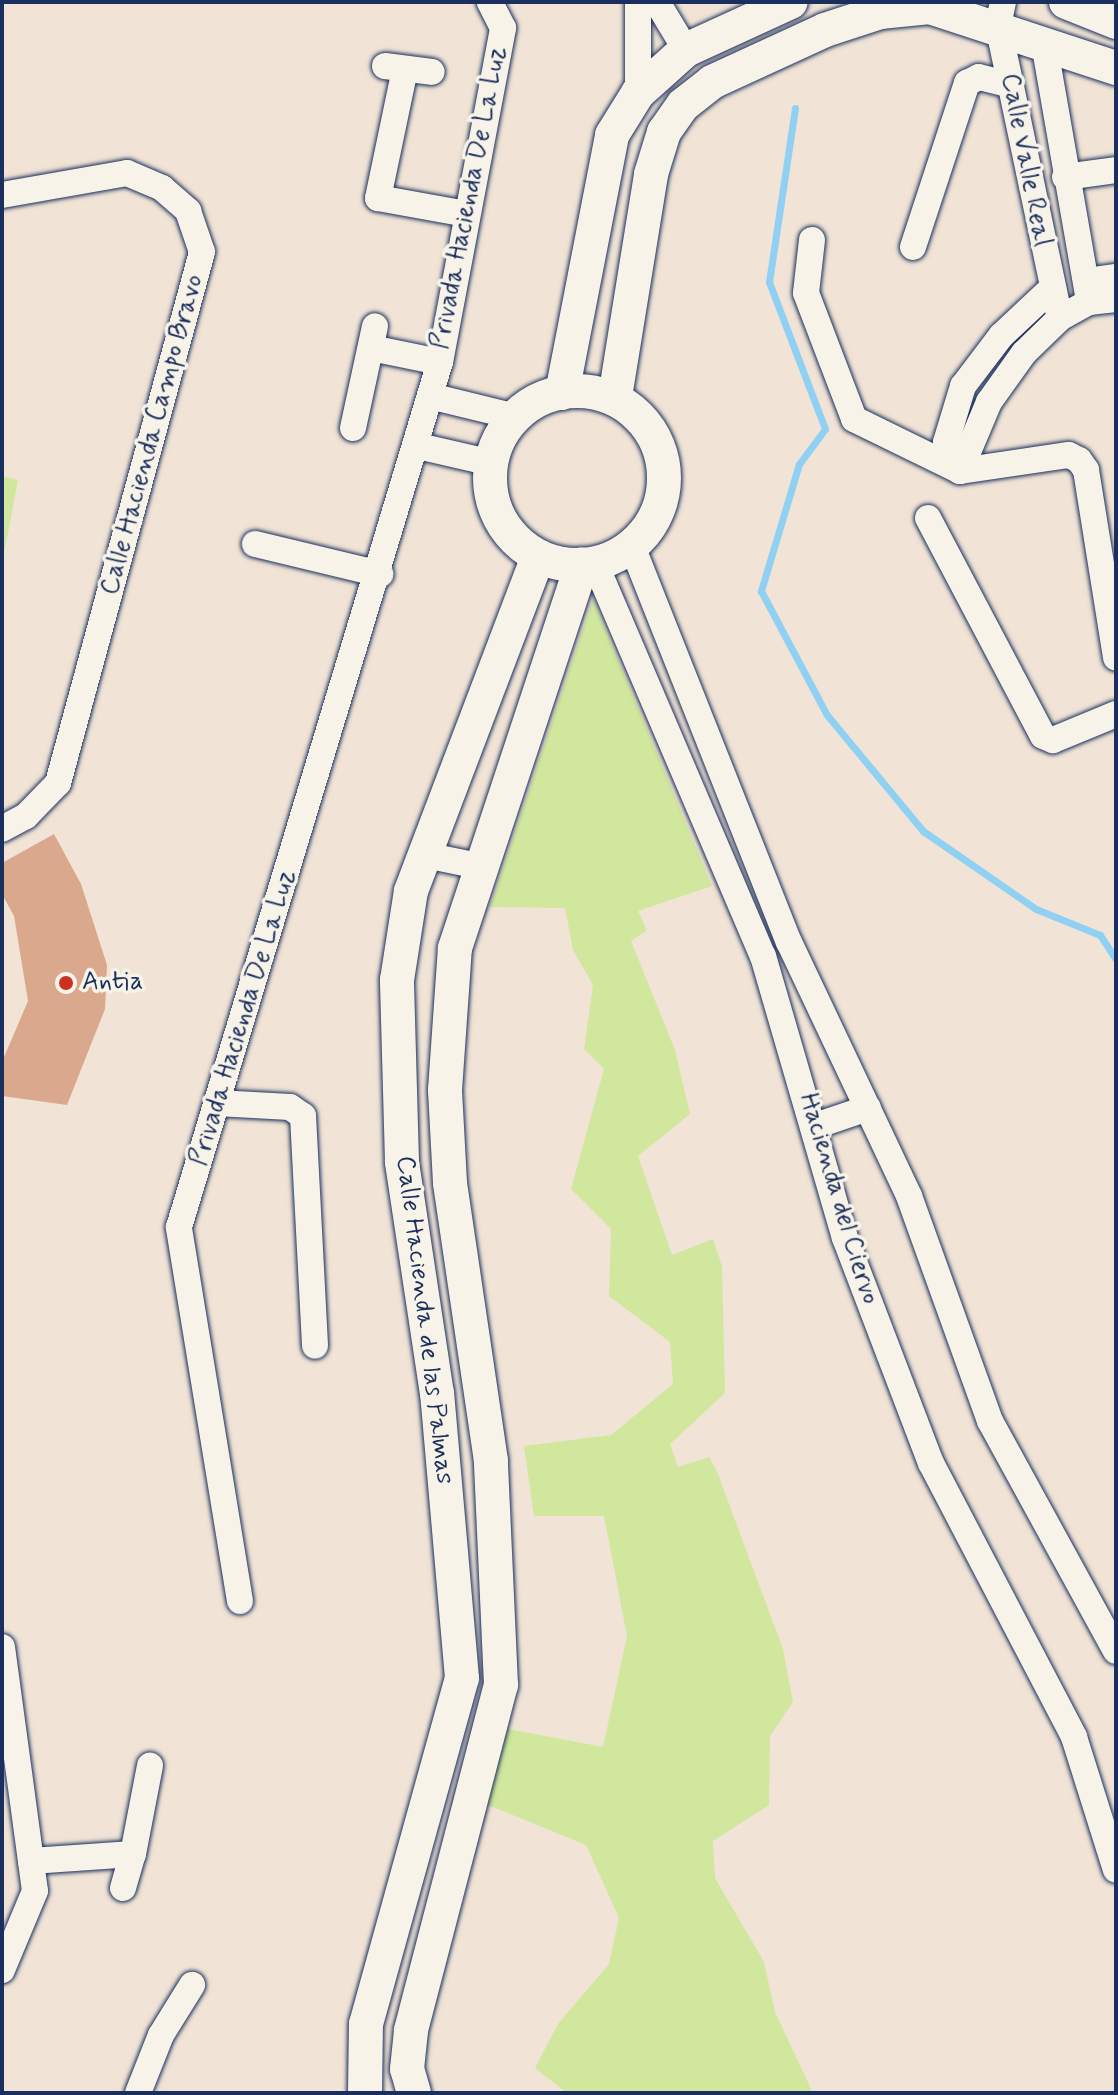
<!DOCTYPE html>
<html>
<head>
<meta charset="utf-8">
<style>
	body { margin:0 }
	#map { position:relative; width:1118px; height:2095px; overflow:hidden; background:#f1e4d6; font-family:Mynerve,sans-serif }
	div>[style] { position:absolute }
	.green>* { inset:0; background:#d0e79d }
	.stream>* { height:7px; margin:-3.5px; padding:0 3.5px; transform-origin:3.5px; border-radius:3.5px; background:#90d0f2 }
	.building>* { inset:0; background:#daa88d }
	.roads { filter:drop-shadow(0 0 2px #1b2f5e) drop-shadow(0 0 2px #1b2f5e) }
	.minor>* { height:26px; margin:-13px; padding:0 13px; transform-origin:13px; border-radius:13px; background:#f7f3e8 }
	.major>* { height:34px; margin:-17px; padding:0 17px; transform-origin:17px; border-radius:17px; background:#f7f3e8 }
	.major>.ring { margin:-17px; padding:0; box-sizing:content-box; background:none; border:34px solid #f7f3e8; border-radius:50% }
	.dots>* { width:22px; height:22px; translate:-50% -50%; box-sizing:border-box; border:4px solid #f7f3e8; border-radius:50% }
	span { translate:-50% -50%; white-space:nowrap; text-align:center; line-height:1.15; -webkit-text-stroke:7px #f7f3e8; paint-order:stroke }
	.street-label { font-size:26px; color:#1b2f5e }
	.poi-label { font-size:26px; color:#1b2f5e }
	.left { translate:0 -50%; text-align:left }
	.frame { position:absolute; inset:0; border:4px solid #1b2f5e; pointer-events:none }
</style>
</head>
<body>
<div id="map">
	<div class="green">
		<div style="clip-path:polygon(2px 476px,18px 480px,2px 564px)"></div>
		<div style="clip-path:polygon(593px 599px,712px 886px,638px 911px,647px 930px,631px 941px,675px 1050px,690px 1114px,638px 1156px,672px 1255px,713px 1239px,722px 1266px,725px 1393px,670px 1444px,678px 1467px,709px 1457px,716px 1469px,783px 1649px,793px 1702px,770px 1736px,769px 1805px,713px 1841px,715px 1878px,764px 1962px,775px 2012px,813px 2093px,567px 2093px,535px 2068px,558px 2024px,609px 1964px,619px 1918px,586px 1845px,476px 1800px,498px 1727px,603px 1747px,627px 1636px,604px 1516px,534px 1516px,524px 1446px,611px 1435px,673px 1384px,670px 1342px,609px 1296px,611px 1229px,571px 1189px,604px 1069px,584px 1049px,593px 985px,573px 950px,565px 908px,490px 907px)"></div>
	</div>
	<div class="stream">
		<div style="left:795px;top:108px;width:176px;rotate:98.5deg"></div>
		<div style="left:769px;top:282px;width:157px;rotate:69.1deg"></div>
		<div style="left:825px;top:429px;width:44px;rotate:126.6deg"></div>
		<div style="left:799px;top:464px;width:133px;rotate:106.7deg"></div>
		<div style="left:761px;top:591px;width:140px;rotate:62deg"></div>
		<div style="left:827px;top:715px;width:151px;rotate:50.4deg"></div>
		<div style="left:923px;top:831px;width:137px;rotate:34.6deg"></div>
		<div style="left:1036px;top:909px;width:69px;rotate:22.1deg"></div>
		<div style="left:1100px;top:935px;width:30px;rotate:57deg"></div>
	</div>
	<div class="building">
		<div style="clip-path:polygon(54px 834px,81px 884px,107px 965px,105px 1009px,67px 1105px,2px 1096px,2px 1062px,28px 1001px,14px 916px,2px 894px,2px 863px)"></div>
	</div>
	<div class="roads">
		<div class="minor">
			<div style="left:638px;top:2px;width:91px;rotate:90deg"></div>
			<div style="left:657px;top:2px;width:56px;rotate:58.9deg"></div>
			<div style="left:1003px;top:2px;width:24px;rotate:102deg"></div>
			<div style="left:998px;top:25px;width:299px;rotate:78.1deg"></div>
			<div style="left:1044px;top:43px;width:263px;rotate:80.1deg"></div>
			<div style="left:385px;top:66px;width:47px;rotate:7.3deg"></div>
			<div style="left:405px;top:69px;width:132px;rotate:101.8deg"></div>
			<div style="left:378px;top:198px;width:90px;rotate:10.2deg"></div>
			<div style="left:1065px;top:177px;width:51px;rotate:-7.8deg"></div>
			<div style="left:2px;top:195px;width:127px;rotate:-10deg"></div>
			<div style="left:127px;top:173px;width:38px;rotate:23deg"></div>
			<div style="left:162px;top:188px;width:35px;rotate:41deg"></div>
			<div style="left:188px;top:211px;width:43px;rotate:71.1deg"></div>
			<div style="left:202px;top:252px;width:550px;rotate:105.17deg"></div>
			<div style="left:58px;top:783px;width:46px;rotate:134.1deg"></div>
			<div style="left:26px;top:816px;width:27px;rotate:152deg"></div>
			<div style="left:812px;top:240px;width:53px;rotate:96.5deg"></div>
			<div style="left:806px;top:293px;width:135px;rotate:69.1deg"></div>
			<div style="left:854px;top:419px;width:118px;rotate:26.1deg"></div>
			<div style="left:960px;top:471px;width:110px;rotate:-8.4deg"></div>
			<div style="left:1069px;top:455px;width:11px;rotate:27deg"></div>
			<div style="left:1079px;top:460px;width:12px;rotate:55deg"></div>
			<div style="left:1086px;top:470px;width:190px;rotate:80.9deg"></div>
			<div style="left:913px;top:247px;width:173px;rotate:-71.8deg"></div>
			<div style="left:967px;top:83px;width:13px;rotate:-27deg"></div>
			<div style="left:979px;top:77px;width:32px;rotate:14deg"></div>
			<div style="left:1086px;top:281px;width:30px;rotate:-8deg"></div>
			<div style="left:371px;top:348px;width:70px;rotate:11.5deg"></div>
			<div style="left:430px;top:396px;width:89px;rotate:13.7deg"></div>
			<div style="left:353px;top:428px;width:104px;rotate:-77.8deg"></div>
			<div style="left:418px;top:446px;width:76px;rotate:12.9deg"></div>
			<div style="left:960px;top:471px;width:75px;rotate:-67.2deg"></div>
			<div style="left:989px;top:402px;width:60px;rotate:-54.5deg"></div>
			<div style="left:1024px;top:353px;width:50px;rotate:-44.2deg"></div>
			<div style="left:1060px;top:318px;width:33px;rotate:-29deg"></div>
			<div style="left:1089px;top:302px;width:27px;rotate:-6deg"></div>
			<div style="left:960px;top:471px;width:32px;rotate:-116deg"></div>
			<div style="left:946px;top:442px;width:59px;rotate:-73.1deg"></div>
			<div style="left:963px;top:386px;width:63px;rotate:-52.8deg"></div>
			<div style="left:1001px;top:336px;width:69px;rotate:-43.2deg"></div>
			<div style="left:928px;top:518px;width:246px;rotate:62.2deg"></div>
			<div style="left:1043px;top:736px;width:11px;rotate:22deg"></div>
			<div style="left:1053px;top:740px;width:68px;rotate:-22.4deg"></div>
			<div style="left:255px;top:544px;width:129px;rotate:13.5deg"></div>
			<div style="left:632px;top:546px;width:426px;rotate:68.4deg"></div>
			<div style="left:789px;top:942px;width:281px;rotate:64.7deg"></div>
			<div style="left:909px;top:1196px;width:239px;rotate:70.2deg"></div>
			<div style="left:990px;top:1421px;width:262px;rotate:61.3deg"></div>
			<div style="left:595px;top:563px;width:427px;rotate:66.9deg"></div>
			<div style="left:763px;top:956px;width:294px;rotate:73.8deg"></div>
			<div style="left:845px;top:1238px;width:241px;rotate:69.1deg"></div>
			<div style="left:931px;top:1463px;width:309px;rotate:62.4deg"></div>
			<div style="left:1074px;top:1737px;width:139px;rotate:72.5deg"></div>
			<div style="left:425px;top:855px;width:54px;rotate:11.7deg"></div>
			<div style="left:217px;top:1103px;width:73px;rotate:3.1deg"></div>
			<div style="left:290px;top:1107px;width:16px;rotate:35deg"></div>
			<div style="left:303px;top:1116px;width:230px;rotate:87deg"></div>
			<div style="left:815px;top:1126px;width:56px;rotate:-18.8deg"></div>
			<div style="left:240px;top:1601px;width:379px;rotate:-99.3deg"></div>
			<div style="left:179px;top:1227px;width:904px;rotate:-73.21deg"></div>
			<div style="left:440px;top:362px;width:340px;rotate:-79.3deg"></div>
			<div style="left:503px;top:28px;width:29px;rotate:-117deg"></div>
			<div style="left:2px;top:1647px;width:246px;rotate:82.3deg"></div>
			<div style="left:35px;top:1891px;width:86px;rotate:112.7deg"></div>
			<div style="left:31px;top:1861px;width:102px;rotate:-3.9deg"></div>
			<div style="left:133px;top:1854px;width:90px;rotate:-79.1deg"></div>
			<div style="left:123px;top:1888px;width:35px;rotate:-74deg"></div>
			<div style="left:138px;top:2093px;width:62px;rotate:-68.4deg"></div>
			<div style="left:161px;top:2035px;width:59px;rotate:-58.2deg"></div>
		</div>
		<div class="major">
			<div style="left:1066px;top:2px;width:54px;rotate:21.8deg"></div>
			<div class="ring" style="left:490px;top:391px;width:140px;height:140px"></div>
			<div style="left:562px;top:393px;width:263px;rotate:-79deg"></div>
			<div style="left:612px;top:135px;width:49px;rotate:-58.2deg"></div>
			<div style="left:638px;top:93px;width:64px;rotate:-41.9deg"></div>
			<div style="left:686px;top:50px;width:115px;rotate:-24.6deg"></div>
			<div style="left:615px;top:397px;width:226px;rotate:-80.8deg"></div>
			<div style="left:651px;top:174px;width:44px;rotate:-72.8deg"></div>
			<div style="left:664px;top:132px;width:33px;rotate:-55deg"></div>
			<div style="left:683px;top:105px;width:37px;rotate:-38deg"></div>
			<div style="left:712px;top:82px;width:124px;rotate:-24.7deg"></div>
			<div style="left:825px;top:30px;width:58px;rotate:-18.1deg"></div>
			<div style="left:880px;top:12px;width:50px;rotate:-5.7deg"></div>
			<div style="left:930px;top:7px;width:196px;rotate:18.2deg"></div>
			<div style="left:365px;top:2093px;width:69px;rotate:-89.2deg"></div>
			<div style="left:366px;top:2024px;width:359px;rotate:-74.5deg"></div>
			<div style="left:462px;top:1678px;width:285px;rotate:-95deg"></div>
			<div style="left:437px;top:1394px;width:235px;rotate:-98.6deg"></div>
			<div style="left:402px;top:1162px;width:182px;rotate:-91.6deg"></div>
			<div style="left:397px;top:980px;width:90px;rotate:-81.1deg"></div>
			<div style="left:411px;top:891px;width:358px;rotate:-69.2deg"></div>
			<div style="left:414px;top:2093px;width:25px;rotate:-106deg"></div>
			<div style="left:407px;top:2069px;width:39px;rotate:-84deg"></div>
			<div style="left:411px;top:2030px;width:357px;rotate:-75.4deg"></div>
			<div style="left:501px;top:1685px;width:224px;rotate:-92.6deg"></div>
			<div style="left:491px;top:1461px;width:281px;rotate:-98.4deg"></div>
			<div style="left:450px;top:1183px;width:93px;rotate:-93.1deg"></div>
			<div style="left:445px;top:1090px;width:142px;rotate:-86deg"></div>
			<div style="left:455px;top:948px;width:404px;rotate:-71.7deg"></div>
		</div>
	</div>
	<div class="dots">
		<div style="left:66px;top:983px;background:#c8321e"></div>
	</div>
	<div class="street-label">
		<span style="left:1025px;top:160px;rotate:79deg">Calle Valle Real</span>
		<span style="left:470px;top:198px;rotate:-79deg">Privada Hacienda De La Luz</span>
		<span style="left:153px;top:435px;rotate:-75deg">Calle Hacienda Campo Bravo</span>
		<span style="left:244px;top:1018px;rotate:-73deg">Privada Hacienda De La Luz</span>
		<span style="left:838px;top:1199px;rotate:73deg">Hacienda del Ciervo</span>
		<span style="left:424px;top:1320px;rotate:83deg">Calle Hacienda de las Palmas</span>
	</div>
	<div class="poi-label">
		<span class="left" style="left:82px;top:983px">Antia</span>
	</div>
	<div class="frame"></div>
</div>
</body>
</html>
